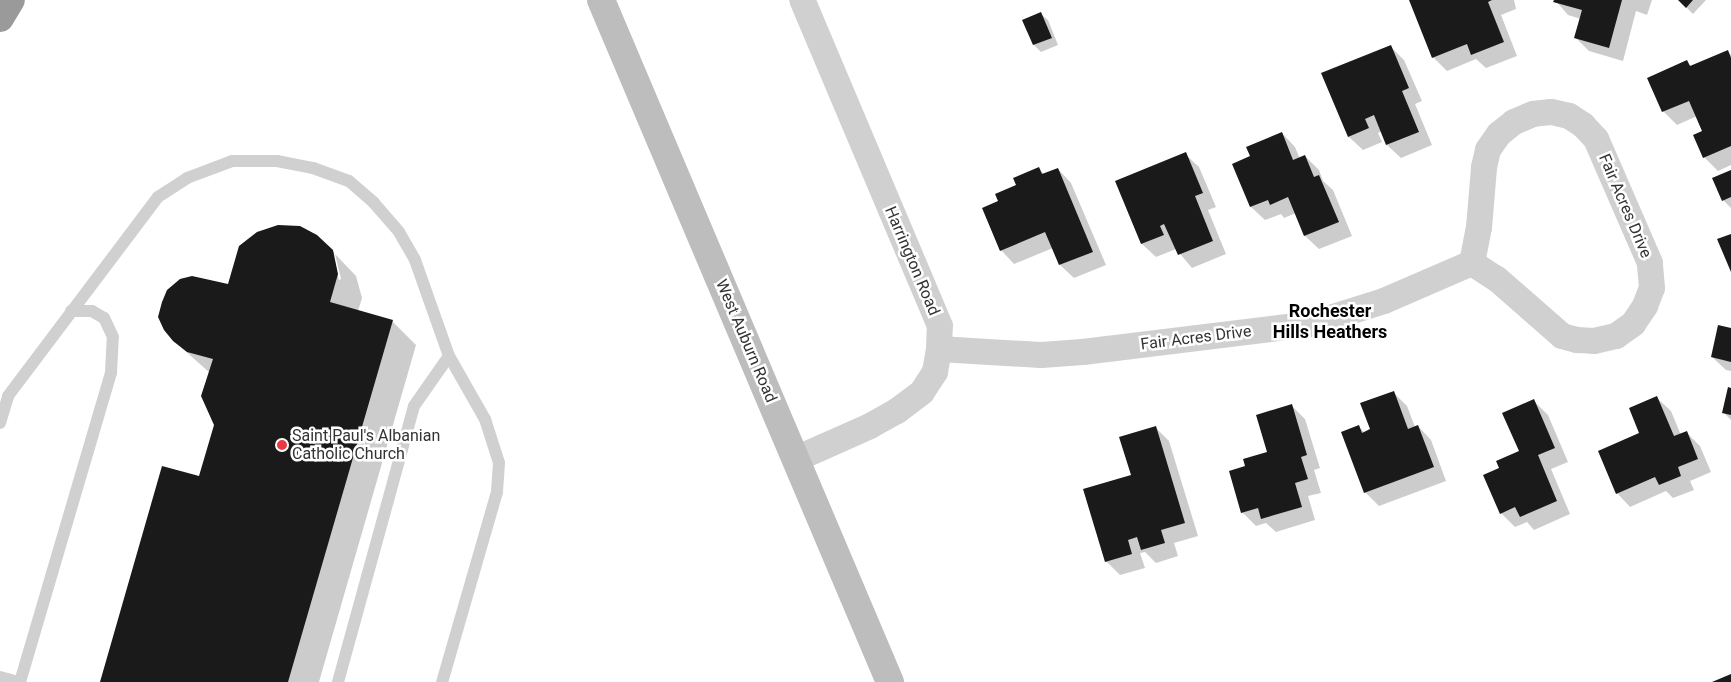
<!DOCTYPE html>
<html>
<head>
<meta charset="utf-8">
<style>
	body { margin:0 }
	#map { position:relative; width:1731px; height:682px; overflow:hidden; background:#fff; font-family:Roboto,sans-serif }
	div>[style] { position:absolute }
	.shadow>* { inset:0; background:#0003 }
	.building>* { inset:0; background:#1a1a1a }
	.lane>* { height:12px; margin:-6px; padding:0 6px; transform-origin:6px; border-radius:6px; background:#d0d0d0 }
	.street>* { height:26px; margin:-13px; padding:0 13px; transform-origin:13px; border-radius:13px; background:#d0d0d0 }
	.secondary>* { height:28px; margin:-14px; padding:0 14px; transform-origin:14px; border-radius:14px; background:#bdbdbd }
	.highway>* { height:28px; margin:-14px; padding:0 14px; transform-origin:14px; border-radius:14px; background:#9a9a9a }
	.dots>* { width:14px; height:14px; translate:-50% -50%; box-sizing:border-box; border:2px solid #fff; border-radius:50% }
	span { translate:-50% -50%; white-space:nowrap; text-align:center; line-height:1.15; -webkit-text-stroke:5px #fff; paint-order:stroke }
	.street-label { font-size:16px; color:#333 }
	.poi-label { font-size:16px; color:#333 }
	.left { translate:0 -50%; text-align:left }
	.neighbourhood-label { font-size:18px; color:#000; font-weight:700 }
</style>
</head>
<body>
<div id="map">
	<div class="shadow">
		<div style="clip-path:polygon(1411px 0,1514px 0,1516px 9px,1501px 15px,1517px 56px,1486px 68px,1476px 59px,1447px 71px,1433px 57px)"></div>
		<div style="clip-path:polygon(1555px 0,1652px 0,1647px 15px,1636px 11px,1623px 61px,1589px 51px,1576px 38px,1581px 19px,1568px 15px)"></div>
		<div style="clip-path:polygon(1679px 0,1706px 0,1693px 14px)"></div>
		<div style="clip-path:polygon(1041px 14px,1048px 20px,1058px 45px,1041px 52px,1034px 45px,1024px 21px)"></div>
		<div style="clip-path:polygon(1390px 46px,1404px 60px,1422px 101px,1415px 104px,1432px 145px,1401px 158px,1387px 145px,1382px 131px,1378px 133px,1382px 142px,1363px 150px,1349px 137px,1323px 74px)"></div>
		<div style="clip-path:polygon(1727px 51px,1731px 55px,1731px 165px,1718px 171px,1704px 157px,1704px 132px,1697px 116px,1677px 125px,1663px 111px,1687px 62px,1692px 67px)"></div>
		<div style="clip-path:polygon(1282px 133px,1295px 147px,1300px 159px,1305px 156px,1319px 170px,1323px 181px,1333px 190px,1352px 236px,1319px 249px,1305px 236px,1296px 213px,1284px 218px,1281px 214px,1265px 220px,1251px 207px,1234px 164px,1251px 157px)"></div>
		<div style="clip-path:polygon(1185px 154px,1199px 167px,1216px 207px,1208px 210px,1226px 254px,1192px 268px,1176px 249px,1156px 257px,1142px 244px,1116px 182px)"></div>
		<div style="clip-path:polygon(1038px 168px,1045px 175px,1058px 169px,1071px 183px,1106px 265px,1074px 278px,1060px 265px,1053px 248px,1014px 264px,1001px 250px,1000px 202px)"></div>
		<div style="clip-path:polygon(1731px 171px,1731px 208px,1723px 200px)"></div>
		<div style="clip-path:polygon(316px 236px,335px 254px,332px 254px,339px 280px,341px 279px,335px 254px,356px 276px,362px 298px,358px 311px,392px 321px,416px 345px,319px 682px,101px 682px,200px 478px,215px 425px,210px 373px,174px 341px,228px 285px)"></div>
		<div style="clip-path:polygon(1731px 330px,1731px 371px,1726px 370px,1712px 357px)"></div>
		<div style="clip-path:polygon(1731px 389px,1731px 420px,1723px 412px)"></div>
		<div style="clip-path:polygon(1393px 392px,1407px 406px,1415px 427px,1418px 426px,1431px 440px,1446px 481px,1379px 506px,1365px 492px,1358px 426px,1365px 433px,1371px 430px)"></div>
		<div style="clip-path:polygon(1657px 398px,1671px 411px,1681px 435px,1686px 432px,1700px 446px,1711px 472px,1690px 481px,1694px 490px,1673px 498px,1666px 491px,1630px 507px,1617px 493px)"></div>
		<div style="clip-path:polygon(1534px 401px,1548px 415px,1568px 462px,1551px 469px,1570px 514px,1534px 530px,1527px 522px,1515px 527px,1501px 513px,1500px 469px,1521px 451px)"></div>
		<div style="clip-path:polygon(1292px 406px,1305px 419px,1320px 468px,1314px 470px,1321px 493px,1308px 496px,1315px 520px,1276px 532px,1266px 523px,1256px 526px,1242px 512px,1246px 467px,1268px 453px)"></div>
		<div style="clip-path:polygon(1155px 427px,1169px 441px,1198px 536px,1174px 543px,1178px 556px,1156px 563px,1145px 552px,1140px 553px,1145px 568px,1120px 575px,1106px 561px,1132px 476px)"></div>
	</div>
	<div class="building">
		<div style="clip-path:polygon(1409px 0,1492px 0,1488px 2px,1504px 42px,1471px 55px,1467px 44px,1432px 58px)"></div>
		<div style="clip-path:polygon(1554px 0,1622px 0,1609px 48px,1574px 38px,1582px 10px,1553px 2px)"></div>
		<div style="clip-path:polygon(1678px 0,1693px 0,1686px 8px)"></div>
		<div style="clip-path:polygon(1041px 12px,1052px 38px,1033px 45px,1022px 20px)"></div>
		<div style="clip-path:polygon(1391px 45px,1409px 88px,1402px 91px,1419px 132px,1386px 145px,1374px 115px,1365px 119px,1369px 128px,1348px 137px,1321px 73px)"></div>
		<div style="clip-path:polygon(1728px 50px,1731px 58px,1731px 146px,1703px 158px,1693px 135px,1702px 131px,1689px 101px,1662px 112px,1647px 78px,1687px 60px,1690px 66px)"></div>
		<div style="clip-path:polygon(1282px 132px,1293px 160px,1305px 155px,1314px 177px,1319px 175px,1339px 222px,1304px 236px,1288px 197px,1270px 205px,1268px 200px,1250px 207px,1232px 164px,1250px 156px,1246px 147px)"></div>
		<div style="clip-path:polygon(1186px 152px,1203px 193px,1195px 196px,1213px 241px,1178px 255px,1164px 224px,1160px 226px,1164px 235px,1141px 244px,1115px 181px)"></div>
		<div style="clip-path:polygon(1039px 167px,1042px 174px,1058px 168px,1093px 252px,1059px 265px,1045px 232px,1000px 251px,982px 208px,998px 201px,995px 194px,1016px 185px,1013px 178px)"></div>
		<div style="clip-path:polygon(1731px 170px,1731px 197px,1722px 201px,1712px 178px)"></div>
		<div style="clip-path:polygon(278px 225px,300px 226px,317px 235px,333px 250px,338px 274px,330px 302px,393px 320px,288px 682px,100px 682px,162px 466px,199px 476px,214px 425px,201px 396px,213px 359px,187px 352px,173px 341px,164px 330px,158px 317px,162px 302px,167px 290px,180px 279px,192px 276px,228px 284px,239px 246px,257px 232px)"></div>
		<div style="clip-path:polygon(1731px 234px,1731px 272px,1717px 239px)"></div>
		<div style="clip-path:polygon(1718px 325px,1731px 328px,1731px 362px,1711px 357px)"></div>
		<div style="clip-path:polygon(1728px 387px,1731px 388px,1731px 415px,1722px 413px)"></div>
		<div style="clip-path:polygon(1394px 391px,1408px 429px,1418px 425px,1434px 467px,1364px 493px,1341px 432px,1359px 425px,1362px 433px,1370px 429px,1360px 403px)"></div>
		<div style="clip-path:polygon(1657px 396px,1674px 436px,1687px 431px,1698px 459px,1678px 467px,1681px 476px,1659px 485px,1655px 477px,1616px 494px,1598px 451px,1639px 433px,1629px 408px)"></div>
		<div style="clip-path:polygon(1534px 399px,1555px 448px,1538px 455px,1557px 501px,1520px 517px,1515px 507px,1500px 514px,1483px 475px,1499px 468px,1496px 461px,1519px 451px,1502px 413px)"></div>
		<div style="clip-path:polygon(1292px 404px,1307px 455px,1301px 457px,1308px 479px,1295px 483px,1302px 507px,1261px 519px,1258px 508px,1241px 513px,1229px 471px,1245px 466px,1243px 459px,1267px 452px,1256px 415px)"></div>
		<div style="clip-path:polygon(1156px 426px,1185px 523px,1161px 530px,1165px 543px,1141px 550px,1137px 537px,1128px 540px,1132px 554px,1105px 562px,1083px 489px,1131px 475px,1119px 437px)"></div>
		<div style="clip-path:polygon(1731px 674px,1731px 682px,1712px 682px)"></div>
	</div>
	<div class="lane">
		<div style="left:0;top:423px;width:28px;rotate:-73deg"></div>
		<div style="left:8px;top:396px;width:249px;rotate:-53deg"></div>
		<div style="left:158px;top:197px;width:35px;rotate:-33deg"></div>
		<div style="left:187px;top:178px;width:48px;rotate:-20.7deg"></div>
		<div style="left:232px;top:161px;width:45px"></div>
		<div style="left:277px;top:161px;width:37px;rotate:11deg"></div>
		<div style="left:313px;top:168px;width:38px;rotate:20deg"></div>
		<div style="left:349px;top:181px;width:33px;rotate:41deg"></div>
		<div style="left:374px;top:203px;width:38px;rotate:49deg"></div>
		<div style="left:399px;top:232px;width:32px;rotate:60deg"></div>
		<div style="left:415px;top:260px;width:102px;rotate:70.5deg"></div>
		<div style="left:449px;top:356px;width:73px;rotate:60.3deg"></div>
		<div style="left:485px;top:419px;width:46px;rotate:72.3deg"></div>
		<div style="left:499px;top:463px;width:29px;rotate:94deg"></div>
		<div style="left:497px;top:492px;width:198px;rotate:106.1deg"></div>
		<div style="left:0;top:677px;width:20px;rotate:15deg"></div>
		<div style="left:20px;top:682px;width:323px;rotate:-73.6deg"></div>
		<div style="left:111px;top:372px;width:35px;rotate:-87deg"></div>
		<div style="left:113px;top:337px;width:21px;rotate:-115deg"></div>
		<div style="left:104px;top:318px;width:14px;rotate:-150deg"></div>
		<div style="left:92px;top:311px;width:21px;rotate:180deg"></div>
		<div style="left:338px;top:682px;width:286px;rotate:-74.6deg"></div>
		<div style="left:414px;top:406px;width:61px;rotate:-55deg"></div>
	</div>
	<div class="street">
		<div style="left:939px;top:349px;width:102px;rotate:3.4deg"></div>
		<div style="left:1041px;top:355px;width:42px;rotate:-4.1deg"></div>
		<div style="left:1083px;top:352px;width:230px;rotate:-7deg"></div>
		<div style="left:1311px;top:324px;width:77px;rotate:-17.5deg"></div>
		<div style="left:1384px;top:301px;width:96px;rotate:-23.4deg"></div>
		<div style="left:1472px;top:263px;width:30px;rotate:33deg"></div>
		<div style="left:1497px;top:279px;width:86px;rotate:41.2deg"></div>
		<div style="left:1562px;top:336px;width:16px;rotate:15deg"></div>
		<div style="left:1577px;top:340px;width:17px;rotate:3deg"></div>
		<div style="left:1594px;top:341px;width:23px;rotate:-13deg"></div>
		<div style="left:1616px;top:336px;width:21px;rotate:-35deg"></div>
		<div style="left:1633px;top:324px;width:22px;rotate:-56deg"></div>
		<div style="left:1645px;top:306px;width:19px;rotate:-69deg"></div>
		<div style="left:1652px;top:288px;width:25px;rotate:-95deg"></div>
		<div style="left:1650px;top:263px;width:135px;rotate:-113.5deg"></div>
		<div style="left:1596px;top:139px;width:19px;rotate:-133deg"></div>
		<div style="left:1583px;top:125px;width:17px;rotate:-147deg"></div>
		<div style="left:1569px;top:116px;width:18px;rotate:-167deg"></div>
		<div style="left:1551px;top:112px;width:18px;rotate:174deg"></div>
		<div style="left:1533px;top:114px;width:21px;rotate:157deg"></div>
		<div style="left:1514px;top:122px;width:19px;rotate:141deg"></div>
		<div style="left:1499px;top:134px;width:19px;rotate:125deg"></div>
		<div style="left:1488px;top:150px;width:18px;rotate:103deg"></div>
		<div style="left:1484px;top:168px;width:59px;rotate:94.8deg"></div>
		<div style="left:1479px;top:227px;width:37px;rotate:101deg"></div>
		<div style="left:796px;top:459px;width:81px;rotate:-24deg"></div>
		<div style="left:870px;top:426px;width:31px;rotate:-29deg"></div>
		<div style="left:897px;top:411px;width:31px;rotate:-37deg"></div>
		<div style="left:922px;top:392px;width:24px;rotate:-57deg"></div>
		<div style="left:935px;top:372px;width:23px;rotate:-80deg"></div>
		<div style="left:939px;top:349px;width:23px;rotate:-88deg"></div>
		<div style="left:940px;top:326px;width:354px;rotate:-112.9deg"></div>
	</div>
	<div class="secondary">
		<div style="left:601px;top:0;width:741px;rotate:67.04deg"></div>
	</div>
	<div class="highway">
		<div style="left:0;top:18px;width:21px;rotate:-59deg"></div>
	</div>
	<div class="dots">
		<div style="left:282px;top:445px;background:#e63946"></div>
	</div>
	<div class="street-label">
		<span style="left:1625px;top:206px;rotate:67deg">Fair Acres Drive</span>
		<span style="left:912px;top:261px;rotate:67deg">Harrington Road</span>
		<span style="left:1196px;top:338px;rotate:-7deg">Fair Acres Drive</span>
		<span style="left:746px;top:341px;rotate:67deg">West Auburn Road</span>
	</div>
	<div class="poi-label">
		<span class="left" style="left:292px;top:445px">Saint Paul's Albanian<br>Catholic Church</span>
	</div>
	<div class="neighbourhood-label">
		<span style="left:1330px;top:322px">Rochester<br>Hills Heathers</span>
	</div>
</div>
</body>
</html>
